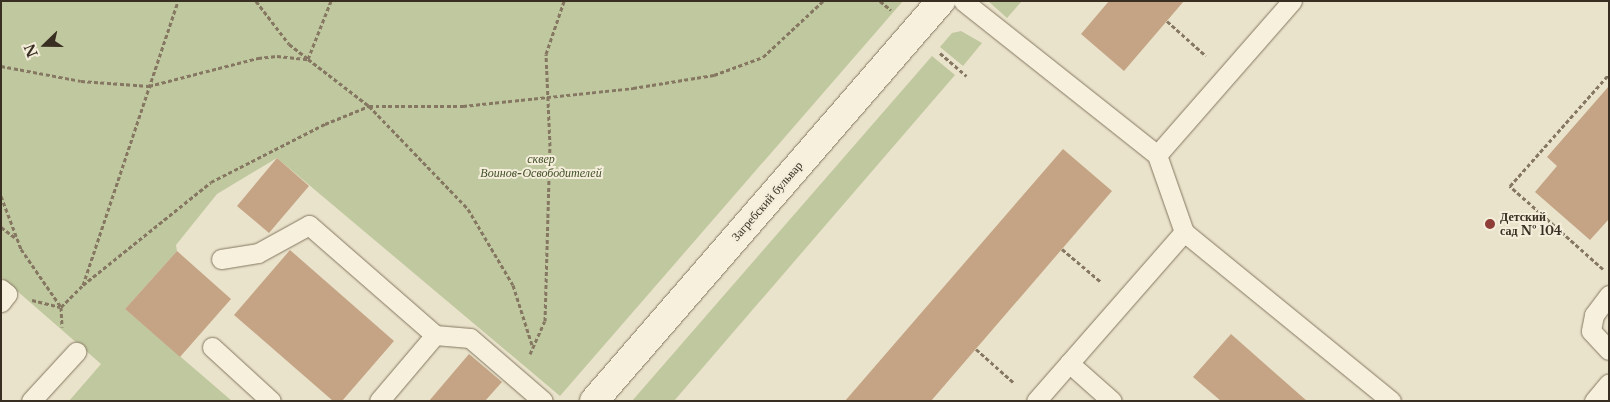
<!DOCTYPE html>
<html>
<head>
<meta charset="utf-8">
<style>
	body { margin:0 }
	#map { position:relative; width:1610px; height:402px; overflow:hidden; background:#eae3cb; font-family:"Libre Baskerville",serif }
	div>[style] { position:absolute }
	.green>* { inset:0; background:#c0c89f }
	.building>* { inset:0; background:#c4a485 }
	.path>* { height:3px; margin-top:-1.5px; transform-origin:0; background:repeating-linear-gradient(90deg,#857761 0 4px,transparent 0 6.5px) }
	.roads { filter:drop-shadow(0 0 1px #857761) drop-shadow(0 0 1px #857761) }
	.lane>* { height:19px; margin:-9.5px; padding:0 9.5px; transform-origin:9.5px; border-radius:9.5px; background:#f6f0dd }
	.street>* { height:28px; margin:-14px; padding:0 14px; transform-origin:14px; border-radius:14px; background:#f6f0dd }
	.dots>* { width:14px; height:14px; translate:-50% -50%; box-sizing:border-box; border:2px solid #f3edda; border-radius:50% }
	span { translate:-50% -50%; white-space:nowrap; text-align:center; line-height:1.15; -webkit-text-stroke:4px #f3edda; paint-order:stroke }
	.park-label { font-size:12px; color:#45522b; font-style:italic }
	.street-label { font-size:12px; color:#382e22 }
	.poi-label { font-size:12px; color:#382e22; font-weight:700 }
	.left { translate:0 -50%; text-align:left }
	.frame { position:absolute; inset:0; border:2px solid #382e22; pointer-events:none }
	.north { position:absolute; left:20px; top:20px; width:50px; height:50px; -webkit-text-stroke:4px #f3edda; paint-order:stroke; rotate:248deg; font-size:14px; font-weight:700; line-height:20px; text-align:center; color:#382e22 }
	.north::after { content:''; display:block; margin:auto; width:18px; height:22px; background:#382e22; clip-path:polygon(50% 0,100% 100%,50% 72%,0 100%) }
</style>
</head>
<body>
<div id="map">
	<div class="green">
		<div style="clip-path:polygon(1px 1px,903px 1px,560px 396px,277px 158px,217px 194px,176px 245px,177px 251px,125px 309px,232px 401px,69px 401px,101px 364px,1px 277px)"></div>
		<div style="clip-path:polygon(988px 1px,1022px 1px,1007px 18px)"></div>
		<div style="clip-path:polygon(961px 31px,982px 43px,963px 66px,940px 47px,952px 33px)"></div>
		<div style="clip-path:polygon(932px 56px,955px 75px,674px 401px,632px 401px)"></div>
	</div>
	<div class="building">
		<div style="clip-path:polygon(1109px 1px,1184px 1px,1124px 71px,1081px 34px)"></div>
		<div style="clip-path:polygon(1609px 86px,1609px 219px,1590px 240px,1535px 192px,1557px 166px,1547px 157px)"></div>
		<div style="clip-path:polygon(1063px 149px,1112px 191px,931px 401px,845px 401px)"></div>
		<div style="clip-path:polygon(277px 158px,309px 186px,269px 233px,237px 206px)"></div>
		<div style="clip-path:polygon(290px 250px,394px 341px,342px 401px,333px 401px,234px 315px)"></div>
		<div style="clip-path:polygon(177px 251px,231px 299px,180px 357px,125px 309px)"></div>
		<div style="clip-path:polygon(1231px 334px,1307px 401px,1221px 401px,1193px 377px)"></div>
		<div style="clip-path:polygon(469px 354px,502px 382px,485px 401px,429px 401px)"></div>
	</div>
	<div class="path">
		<div style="left:256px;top:1px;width:54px;rotate:52.5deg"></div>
		<div style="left:289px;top:44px;width:24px;rotate:38deg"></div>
		<div style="left:308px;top:59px;width:62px;rotate:-68.4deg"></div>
		<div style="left:880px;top:1px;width:14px;rotate:39deg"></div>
		<div style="left:1167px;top:21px;width:52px;rotate:41.9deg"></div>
		<div style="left:940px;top:53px;width:35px;rotate:41deg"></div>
		<div style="left:1px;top:66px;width:81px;rotate:10.6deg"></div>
		<div style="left:81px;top:81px;width:68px;rotate:4.2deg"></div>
		<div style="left:149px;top:86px;width:113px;rotate:-14.4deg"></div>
		<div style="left:258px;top:58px;width:19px;rotate:-6deg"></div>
		<div style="left:277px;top:56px;width:31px;rotate:6deg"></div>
		<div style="left:308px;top:59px;width:77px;rotate:37.6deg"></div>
		<div style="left:369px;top:106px;width:143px;rotate:46.1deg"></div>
		<div style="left:468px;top:209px;width:88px;rotate:59.4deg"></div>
		<div style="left:513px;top:285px;width:66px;rotate:72.4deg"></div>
		<div style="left:1px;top:196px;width:57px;rotate:69.3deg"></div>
		<div style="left:21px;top:249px;width:70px;rotate:55.4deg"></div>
		<div style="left:61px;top:307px;width:20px;rotate:87deg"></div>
		<div style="left:1px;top:227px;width:20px;rotate:37deg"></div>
		<div style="left:1062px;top:249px;width:51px;rotate:40.2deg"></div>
		<div style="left:1603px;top:269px;width:125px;rotate:-138.3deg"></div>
		<div style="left:1510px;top:186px;width:149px;rotate:-48.5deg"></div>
		<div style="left:83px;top:285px;width:164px;rotate:-38.8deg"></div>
		<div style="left:211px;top:182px;width:128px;rotate:-27deg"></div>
		<div style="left:325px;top:124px;width:48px;rotate:-22.2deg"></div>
		<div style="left:369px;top:106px;width:94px"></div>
		<div style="left:463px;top:106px;width:171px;rotate:-6deg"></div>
		<div style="left:633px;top:88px;width:82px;rotate:-9.1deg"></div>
		<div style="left:714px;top:75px;width:52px;rotate:-20.2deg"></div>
		<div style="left:763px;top:57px;width:82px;rotate:-43deg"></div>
		<div style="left:32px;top:300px;width:29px;rotate:14deg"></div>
		<div style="left:61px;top:307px;width:31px;rotate:-45deg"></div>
		<div style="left:83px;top:285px;width:299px;rotate:-71.5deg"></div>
		<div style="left:976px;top:349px;width:51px;rotate:41.8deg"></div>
		<div style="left:530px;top:354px;width:36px;rotate:-66deg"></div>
		<div style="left:545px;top:321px;width:175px;rotate:-88.4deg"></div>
		<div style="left:550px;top:146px;width:92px;rotate:-92.5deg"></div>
		<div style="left:546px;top:54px;width:56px;rotate:-71.2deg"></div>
	</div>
	<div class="roads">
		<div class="lane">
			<div style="left:963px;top:1px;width:248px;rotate:38.4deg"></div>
			<div style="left:1157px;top:155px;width:82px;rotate:70.7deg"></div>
			<div style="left:1184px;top:232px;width:267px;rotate:39.2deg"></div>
			<div style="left:1157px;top:155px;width:205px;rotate:-48.8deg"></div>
			<div style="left:221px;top:259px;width:37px;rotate:-9deg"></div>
			<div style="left:258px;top:253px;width:58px;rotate:-28.8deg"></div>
			<div style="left:309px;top:225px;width:167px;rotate:41.1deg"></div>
			<div style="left:435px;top:335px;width:35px;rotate:5deg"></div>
			<div style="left:470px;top:338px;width:96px;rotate:40.8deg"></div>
			<div style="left:1px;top:289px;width:8px;rotate:40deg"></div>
			<div style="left:7px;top:294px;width:10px;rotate:127deg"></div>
			<div style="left:1609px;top:295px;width:25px;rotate:127deg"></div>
			<div style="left:1594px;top:315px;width:16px;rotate:101deg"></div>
			<div style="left:1591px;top:331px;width:26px;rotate:47deg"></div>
			<div style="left:212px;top:347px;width:80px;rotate:42.5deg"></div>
			<div style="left:1069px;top:363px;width:57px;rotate:41.5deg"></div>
			<div style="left:31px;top:401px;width:67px;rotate:-47.4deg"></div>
			<div style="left:379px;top:401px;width:87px;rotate:-49.7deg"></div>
			<div style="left:1036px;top:401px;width:225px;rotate:-48.8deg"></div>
			<div style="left:1594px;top:401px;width:23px;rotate:-50deg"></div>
		</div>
		<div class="street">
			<div style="left:594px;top:401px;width:530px;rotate:-49.06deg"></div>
		</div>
	</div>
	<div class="dots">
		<div style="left:1490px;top:224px;background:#8e3d37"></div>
	</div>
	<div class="park-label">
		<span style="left:541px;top:166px">сквер<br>Воинов-Освободителей</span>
	</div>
	<div class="street-label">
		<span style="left:767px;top:201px;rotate:-49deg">Загребский бульвар</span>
	</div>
	<div class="poi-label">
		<span class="left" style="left:1500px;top:224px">Детский<br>сад № 104</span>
	</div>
	<div class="frame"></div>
	<div class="north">N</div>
</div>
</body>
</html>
